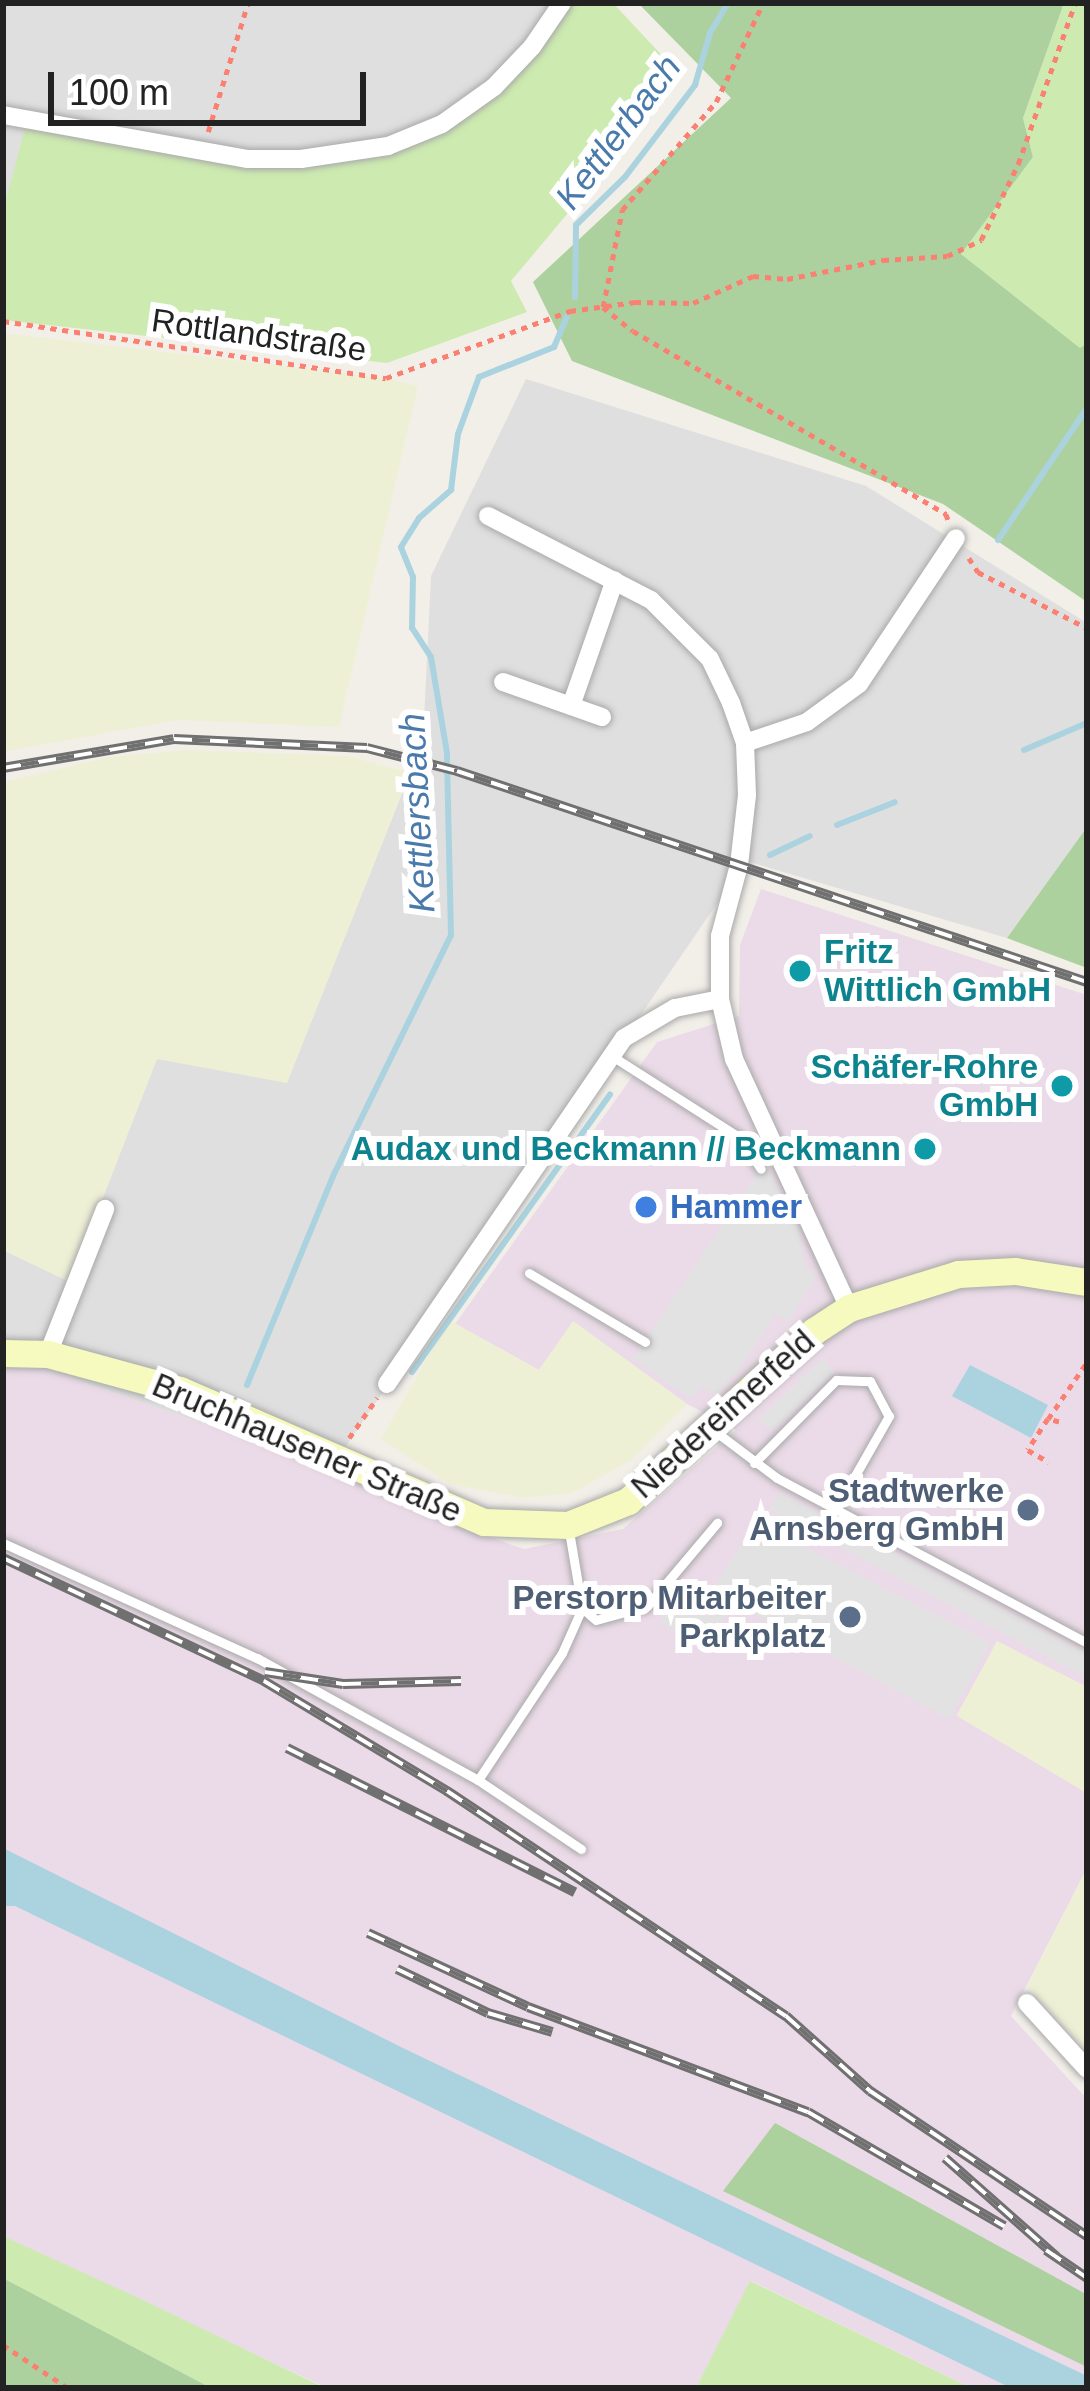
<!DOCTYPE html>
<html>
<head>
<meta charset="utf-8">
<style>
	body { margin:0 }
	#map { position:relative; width:1090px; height:2391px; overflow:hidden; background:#f2efe9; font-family:Helvetica,sans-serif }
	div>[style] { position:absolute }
	.residential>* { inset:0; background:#e0dfdf }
	.industrial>* { inset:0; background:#ebdbe8 }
	.farmland>* { inset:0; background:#eef0d5 }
	.grass>* { inset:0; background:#cdebb0 }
	.forest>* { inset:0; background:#add19e }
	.parking>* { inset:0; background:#e2e2e2 }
	.water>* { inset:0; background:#aad3df }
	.stream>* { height:6px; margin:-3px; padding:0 3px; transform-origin:3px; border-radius:3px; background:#aad3df }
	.path>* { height:4.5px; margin-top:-2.25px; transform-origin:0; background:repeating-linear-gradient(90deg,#fa8072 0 6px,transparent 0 12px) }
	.roads { filter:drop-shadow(0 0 3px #a9a9a9) drop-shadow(0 0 3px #a9a9a9) }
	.lane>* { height:9px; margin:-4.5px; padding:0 4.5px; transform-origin:4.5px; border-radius:4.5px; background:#fff }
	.street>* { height:18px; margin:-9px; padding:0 9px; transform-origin:9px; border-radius:9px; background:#fff }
	.secondary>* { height:27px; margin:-13.5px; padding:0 13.5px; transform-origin:13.5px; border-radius:13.5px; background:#f7fabf }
	.rail>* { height:10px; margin-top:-5px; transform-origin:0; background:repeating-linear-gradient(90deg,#fff 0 18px,#707070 0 36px); box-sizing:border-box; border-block:3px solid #707070 }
	.dots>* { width:33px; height:33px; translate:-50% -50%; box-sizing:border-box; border:6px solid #fff; border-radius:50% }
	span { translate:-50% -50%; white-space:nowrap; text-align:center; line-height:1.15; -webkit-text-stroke:12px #fff; paint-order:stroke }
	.street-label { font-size:33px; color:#222 }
	.culture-label { font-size:33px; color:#0d838f; font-weight:700 }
	.left { translate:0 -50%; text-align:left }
	.right { translate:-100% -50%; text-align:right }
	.shop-label { font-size:33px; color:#366cbe; font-weight:700 }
	.service-label { font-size:33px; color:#4e5e75; font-weight:700 }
	.water-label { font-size:36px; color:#4a7aab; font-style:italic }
	.frame { position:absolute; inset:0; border:6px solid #222; pointer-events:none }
	.scale { position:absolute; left:48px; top:72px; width:318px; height:54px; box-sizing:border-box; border:6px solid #222; border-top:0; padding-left:15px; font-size:36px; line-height:42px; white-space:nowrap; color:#222; -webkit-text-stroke:9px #fff; paint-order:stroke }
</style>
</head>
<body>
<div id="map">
	<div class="residential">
		<div style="clip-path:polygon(3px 3px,555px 3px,506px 67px,443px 117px,408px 133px,3px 211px)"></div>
		<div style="clip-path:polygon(526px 379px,866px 486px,1087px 623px,1087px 827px,1007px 938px,746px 861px,331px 1468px,36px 1366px,3px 1365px,3px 1250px,70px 1282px,157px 1058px,287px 1082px,423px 741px,431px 576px)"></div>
	</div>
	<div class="industrial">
		<div style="clip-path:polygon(761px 889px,1087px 995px,1087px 1687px,997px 1642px,957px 1715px,1087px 1793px,1087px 1868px,1011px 2016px,1087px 2099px,1087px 2388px,971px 2388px,751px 2281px,696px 2388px,327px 2388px,3px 2237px,3px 1365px,36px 1366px,331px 1468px,421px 1513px,524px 1549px,623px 1529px,736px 1430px,687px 1404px,574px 1322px,539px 1370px,455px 1324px,657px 1042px,739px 1016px,740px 945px)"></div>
	</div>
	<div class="farmland">
		<div style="clip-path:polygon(3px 333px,386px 378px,418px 386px,339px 727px,177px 720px,3px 752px)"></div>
		<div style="clip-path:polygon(188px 750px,348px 756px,410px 773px,287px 1083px,157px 1059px,70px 1282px,3px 1250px,3px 782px,109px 757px)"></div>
		<div style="clip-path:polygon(449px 1320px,539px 1370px,573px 1321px,687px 1404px,631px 1460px,572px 1493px,525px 1498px,450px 1484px,381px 1439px)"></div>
		<div style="clip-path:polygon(997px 1641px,1087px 1687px,1087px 1793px,957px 1716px)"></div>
		<div style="clip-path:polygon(1087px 1868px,1087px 2051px,1027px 1986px)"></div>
	</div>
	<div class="grass">
		<div style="clip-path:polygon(555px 3px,613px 3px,682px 77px,511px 281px,527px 312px,387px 363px,3px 320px,3px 211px,28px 117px,259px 153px,337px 151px,408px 133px,443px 117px,506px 67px)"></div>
		<div style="clip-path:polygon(1064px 3px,1087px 3px,1087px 344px,1081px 349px,961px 254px,1033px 157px,1023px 118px)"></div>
		<div style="clip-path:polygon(3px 2236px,143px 2300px,325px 2388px,211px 2388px,3px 2278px)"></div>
		<div style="clip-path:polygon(750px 2281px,971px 2388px,696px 2388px)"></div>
	</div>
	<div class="forest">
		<div style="clip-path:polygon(638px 3px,1064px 3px,1023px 118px,1033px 157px,961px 254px,1080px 348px,1087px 344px,1087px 602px,943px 504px,572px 361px,533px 282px,731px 98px)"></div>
		<div style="clip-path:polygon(1087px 827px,1087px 968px,1007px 938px)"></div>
		<div style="clip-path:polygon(775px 2123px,1084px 2293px,1087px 2367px,723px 2191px)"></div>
		<div style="clip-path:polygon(3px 2278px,211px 2388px,3px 2388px)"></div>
	</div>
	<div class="parking">
		<div style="clip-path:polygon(765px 1162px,799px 1230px,804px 1266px,817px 1275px,788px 1322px,775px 1314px,737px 1372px,715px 1395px,702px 1386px,692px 1399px,633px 1359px)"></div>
		<div style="clip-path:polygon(823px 1358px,834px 1373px,772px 1430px,758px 1420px)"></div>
		<div style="clip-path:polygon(779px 1492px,1082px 1651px,1087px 1644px,1087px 1678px,769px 1509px)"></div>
		<div style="clip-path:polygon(755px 1522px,990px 1643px,949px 1719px,712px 1591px)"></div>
		<div style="clip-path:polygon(682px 1579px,730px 1606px,708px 1646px,660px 1623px)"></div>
	</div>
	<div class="water">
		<div style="clip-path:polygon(970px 1365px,1048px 1405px,1031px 1438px,952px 1396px)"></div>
		<div style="clip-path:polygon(3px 1848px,405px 2049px,1087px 2376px,1087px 2388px,1011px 2388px,15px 1906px,3px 1906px)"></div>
	</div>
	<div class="stream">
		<div style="left:575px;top:297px;width:72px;rotate:-89.2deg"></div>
		<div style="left:576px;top:225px;width:69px;rotate:-44.4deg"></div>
		<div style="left:625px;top:177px;width:116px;rotate:-52.7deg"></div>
		<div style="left:695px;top:85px;width:54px;rotate:-73.9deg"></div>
		<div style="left:710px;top:33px;width:35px;rotate:-59deg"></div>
		<div style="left:998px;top:540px;width:159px;rotate:-56deg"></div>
		<div style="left:1024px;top:750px;width:69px;rotate:-23.2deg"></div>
		<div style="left:837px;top:825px;width:62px;rotate:-21.6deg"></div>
		<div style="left:770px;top:855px;width:44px;rotate:-25.4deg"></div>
		<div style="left:412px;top:1372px;width:341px;rotate:-54.5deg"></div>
		<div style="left:247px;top:1385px;width:230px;rotate:-67.6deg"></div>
		<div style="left:335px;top:1172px;width:264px;rotate:-63.9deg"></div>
		<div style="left:451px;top:935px;width:182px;rotate:-91.3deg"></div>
		<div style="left:447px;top:753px;width:97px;rotate:-99.5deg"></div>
		<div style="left:431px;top:657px;width:35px;rotate:-123deg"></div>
		<div style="left:412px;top:628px;width:51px;rotate:-88.9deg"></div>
		<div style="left:413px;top:577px;width:32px;rotate:-112deg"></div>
		<div style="left:401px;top:547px;width:34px;rotate:-58deg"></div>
		<div style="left:419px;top:518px;width:43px;rotate:-41.2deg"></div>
		<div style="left:451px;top:490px;width:56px;rotate:-82.9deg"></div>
		<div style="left:458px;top:434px;width:61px;rotate:-69.8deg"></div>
		<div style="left:479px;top:377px;width:81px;rotate:-21.8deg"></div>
		<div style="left:554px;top:347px;width:33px;rotate:-67deg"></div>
	</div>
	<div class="path">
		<div style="left:208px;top:132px;width:135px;rotate:-72.8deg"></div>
		<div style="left:603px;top:307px;width:38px;rotate:39deg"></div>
		<div style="left:633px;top:331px;width:363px;rotate:30.3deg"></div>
		<div style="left:946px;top:514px;width:9px;rotate:69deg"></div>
		<div style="left:603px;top:307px;width:99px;rotate:-78.9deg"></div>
		<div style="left:622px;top:210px;width:143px;rotate:-49deg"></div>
		<div style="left:716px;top:102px;width:110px;rotate:-64.6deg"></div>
		<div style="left:3px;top:321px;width:387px;rotate:8.5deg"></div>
		<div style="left:386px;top:378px;width:196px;rotate:-20deg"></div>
		<div style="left:570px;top:311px;width:66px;rotate:-7.9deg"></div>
		<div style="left:635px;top:302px;width:58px;rotate:1deg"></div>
		<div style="left:693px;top:303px;width:66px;rotate:-24.2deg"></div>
		<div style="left:753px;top:276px;width:34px;rotate:5deg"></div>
		<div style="left:787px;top:279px;width:98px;rotate:-11.2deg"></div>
		<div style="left:883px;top:260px;width:64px;rotate:-3.6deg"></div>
		<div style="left:947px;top:256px;width:38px;rotate:-25deg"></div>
		<div style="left:981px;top:240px;width:85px;rotate:-64deg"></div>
		<div style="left:1018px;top:164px;width:171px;rotate:-70.5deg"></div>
		<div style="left:969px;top:558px;width:17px;rotate:57deg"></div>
		<div style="left:978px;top:572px;width:123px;rotate:27.2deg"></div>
		<div style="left:1048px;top:1419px;width:37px;rotate:123deg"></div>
		<div style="left:1028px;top:1450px;width:24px;rotate:30deg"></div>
		<div style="left:1059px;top:1422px;width:11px;rotate:-165deg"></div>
		<div style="left:1048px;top:1419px;width:69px;rotate:-55.6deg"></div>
		<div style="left:349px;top:1438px;width:49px;rotate:-55deg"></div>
		<div style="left:3px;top:2345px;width:78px;rotate:33.5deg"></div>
	</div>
	<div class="roads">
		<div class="lane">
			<div style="left:612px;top:1056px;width:152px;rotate:32.6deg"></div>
			<div style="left:740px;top:1138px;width:37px;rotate:56deg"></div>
			<div style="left:529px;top:1273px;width:135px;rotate:30.7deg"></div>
			<div style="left:712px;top:1429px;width:81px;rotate:37deg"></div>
			<div style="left:777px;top:1478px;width:351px;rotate:28deg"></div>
			<div style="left:754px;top:1463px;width:117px;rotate:-45.3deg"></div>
			<div style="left:836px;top:1380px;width:34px;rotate:2deg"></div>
			<div style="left:870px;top:1381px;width:40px;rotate:62deg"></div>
			<div style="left:889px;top:1416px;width:107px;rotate:119.7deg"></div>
			<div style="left:3px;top:1543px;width:279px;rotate:24.4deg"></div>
			<div style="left:257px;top:1658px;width:252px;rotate:28.9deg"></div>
			<div style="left:478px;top:1780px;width:152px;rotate:-56.5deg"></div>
			<div style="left:562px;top:1653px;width:49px;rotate:-66deg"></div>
			<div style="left:582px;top:1608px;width:78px;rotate:-99.6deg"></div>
			<div style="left:582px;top:1608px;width:18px;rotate:41deg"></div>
			<div style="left:596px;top:1620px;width:53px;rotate:-15.4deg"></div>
			<div style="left:647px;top:1606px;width:109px;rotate:-49.9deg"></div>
			<div style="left:478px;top:1780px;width:124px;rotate:33.8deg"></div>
		</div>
		<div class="street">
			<div style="left:3px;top:115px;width:249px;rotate:10.2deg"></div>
			<div style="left:248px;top:159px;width:53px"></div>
			<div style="left:301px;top:159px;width:88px;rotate:-8.5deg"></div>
			<div style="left:388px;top:146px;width:58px;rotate:-22.2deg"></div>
			<div style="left:442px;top:124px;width:64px;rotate:-35.4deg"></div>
			<div style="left:494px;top:87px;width:55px;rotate:-46.5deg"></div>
			<div style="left:532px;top:47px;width:53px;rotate:-55.7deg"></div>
			<div style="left:488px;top:516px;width:183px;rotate:27.3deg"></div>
			<div style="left:651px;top:600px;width:83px;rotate:45deg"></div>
			<div style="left:710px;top:659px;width:49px;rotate:64.5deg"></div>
			<div style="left:731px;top:703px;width:42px;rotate:70.7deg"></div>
			<div style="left:745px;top:743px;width:52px;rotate:87.8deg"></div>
			<div style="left:747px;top:795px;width:70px;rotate:96.5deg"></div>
			<div style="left:739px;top:865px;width:73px;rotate:105deg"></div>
			<div style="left:720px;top:936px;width:63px;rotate:90deg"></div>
			<div style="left:720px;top:999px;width:62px;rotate:76.9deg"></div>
			<div style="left:734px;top:1059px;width:274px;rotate:65.2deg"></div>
			<div style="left:503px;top:682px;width:105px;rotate:19.5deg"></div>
			<div style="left:571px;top:706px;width:133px;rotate:-70.8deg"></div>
			<div style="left:745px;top:743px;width:65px;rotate:-18.7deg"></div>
			<div style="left:807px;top:722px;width:64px;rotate:-36.2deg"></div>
			<div style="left:859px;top:684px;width:175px;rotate:-56.4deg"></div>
			<div style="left:48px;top:1354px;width:156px;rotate:-68.5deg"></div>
			<div style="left:387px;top:1384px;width:419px;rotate:-55.6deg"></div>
			<div style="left:624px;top:1038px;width:59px;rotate:-30.5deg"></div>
			<div style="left:675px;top:1008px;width:46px;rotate:-11.3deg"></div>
			<div style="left:1027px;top:2003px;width:89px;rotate:47.7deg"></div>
		</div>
		<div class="secondary">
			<div style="left:3px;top:1353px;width:45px;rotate:1.3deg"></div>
			<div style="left:48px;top:1354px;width:137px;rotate:15.3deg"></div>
			<div style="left:180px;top:1390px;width:331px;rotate:23.5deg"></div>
			<div style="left:484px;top:1522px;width:84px;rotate:2deg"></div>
			<div style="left:568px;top:1525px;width:65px;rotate:-21.8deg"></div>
			<div style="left:628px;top:1501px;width:252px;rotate:-42.4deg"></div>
			<div style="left:814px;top:1331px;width:42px;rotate:-33.3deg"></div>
			<div style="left:849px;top:1308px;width:114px;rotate:-17.3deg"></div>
			<div style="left:958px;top:1274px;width:57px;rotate:-3deg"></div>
			<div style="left:1015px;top:1271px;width:73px;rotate:8.7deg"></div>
		</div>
	</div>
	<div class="rail">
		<div style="left:3px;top:768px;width:173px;rotate:-9.6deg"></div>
		<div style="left:174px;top:739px;width:193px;rotate:2.7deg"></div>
		<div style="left:367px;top:748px;width:93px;rotate:14.3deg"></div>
		<div style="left:457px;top:771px;width:664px;rotate:18.52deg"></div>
		<div style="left:3px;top:1558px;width:289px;rotate:25.2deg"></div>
		<div style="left:264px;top:1681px;width:214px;rotate:31deg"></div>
		<div style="left:447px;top:1791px;width:407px;rotate:33.6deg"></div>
		<div style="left:786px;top:2016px;width:113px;rotate:41.8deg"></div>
		<div style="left:870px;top:2091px;width:261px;rotate:33.8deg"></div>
		<div style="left:265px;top:1672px;width:79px;rotate:8.7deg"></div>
		<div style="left:343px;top:1684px;width:118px;rotate:-1.5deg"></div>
		<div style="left:287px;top:1748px;width:322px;rotate:26.6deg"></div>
		<div style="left:368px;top:1933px;width:176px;rotate:24.8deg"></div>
		<div style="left:528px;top:2007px;width:299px;rotate:20.6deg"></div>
		<div style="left:808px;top:2112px;width:227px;rotate:30.2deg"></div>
		<div style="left:397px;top:1969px;width:101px;rotate:25.8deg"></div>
		<div style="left:488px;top:2013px;width:67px;rotate:16.5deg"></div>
		<div style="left:945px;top:2158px;width:149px;rotate:41.5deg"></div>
		<div style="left:1046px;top:2250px;width:50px;rotate:34.3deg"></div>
	</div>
	<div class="dots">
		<div style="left:800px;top:971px;background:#0f9aa8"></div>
		<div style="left:1062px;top:1086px;background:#0f9aa8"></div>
		<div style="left:925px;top:1149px;background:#0f9aa8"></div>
		<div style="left:646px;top:1207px;background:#3f7fe0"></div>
		<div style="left:1028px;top:1510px;background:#5c6f8a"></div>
		<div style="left:850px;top:1617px;background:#5c6f8a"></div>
	</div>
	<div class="street-label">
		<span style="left:259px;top:335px;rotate:8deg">Rottlandstraße</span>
		<span style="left:723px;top:1414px;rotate:-42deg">Niedereimerfeld</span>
		<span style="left:307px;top:1448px;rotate:23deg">Bruchhausener Straße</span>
	</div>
	<div class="culture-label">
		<span class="left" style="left:824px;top:971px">Fritz<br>Wittlich GmbH</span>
		<span class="right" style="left:1038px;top:1086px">Schäfer-Rohre<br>GmbH</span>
		<span class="right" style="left:901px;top:1149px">Audax und Beckmann // Beckmann</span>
	</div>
	<div class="shop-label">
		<span class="left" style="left:670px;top:1207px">Hammer</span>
	</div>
	<div class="service-label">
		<span class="right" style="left:1004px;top:1510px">Stadtwerke<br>Arnsberg GmbH</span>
		<span class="right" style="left:826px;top:1617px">Perstorp Mitarbeiter<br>Parkplatz</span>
	</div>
	<div class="water-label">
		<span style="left:618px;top:132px;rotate:-53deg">Kettlerbach</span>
		<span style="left:417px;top:813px;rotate:-93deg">Kettlersbach</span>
	</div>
	<div class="frame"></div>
	<div class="scale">100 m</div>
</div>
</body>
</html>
